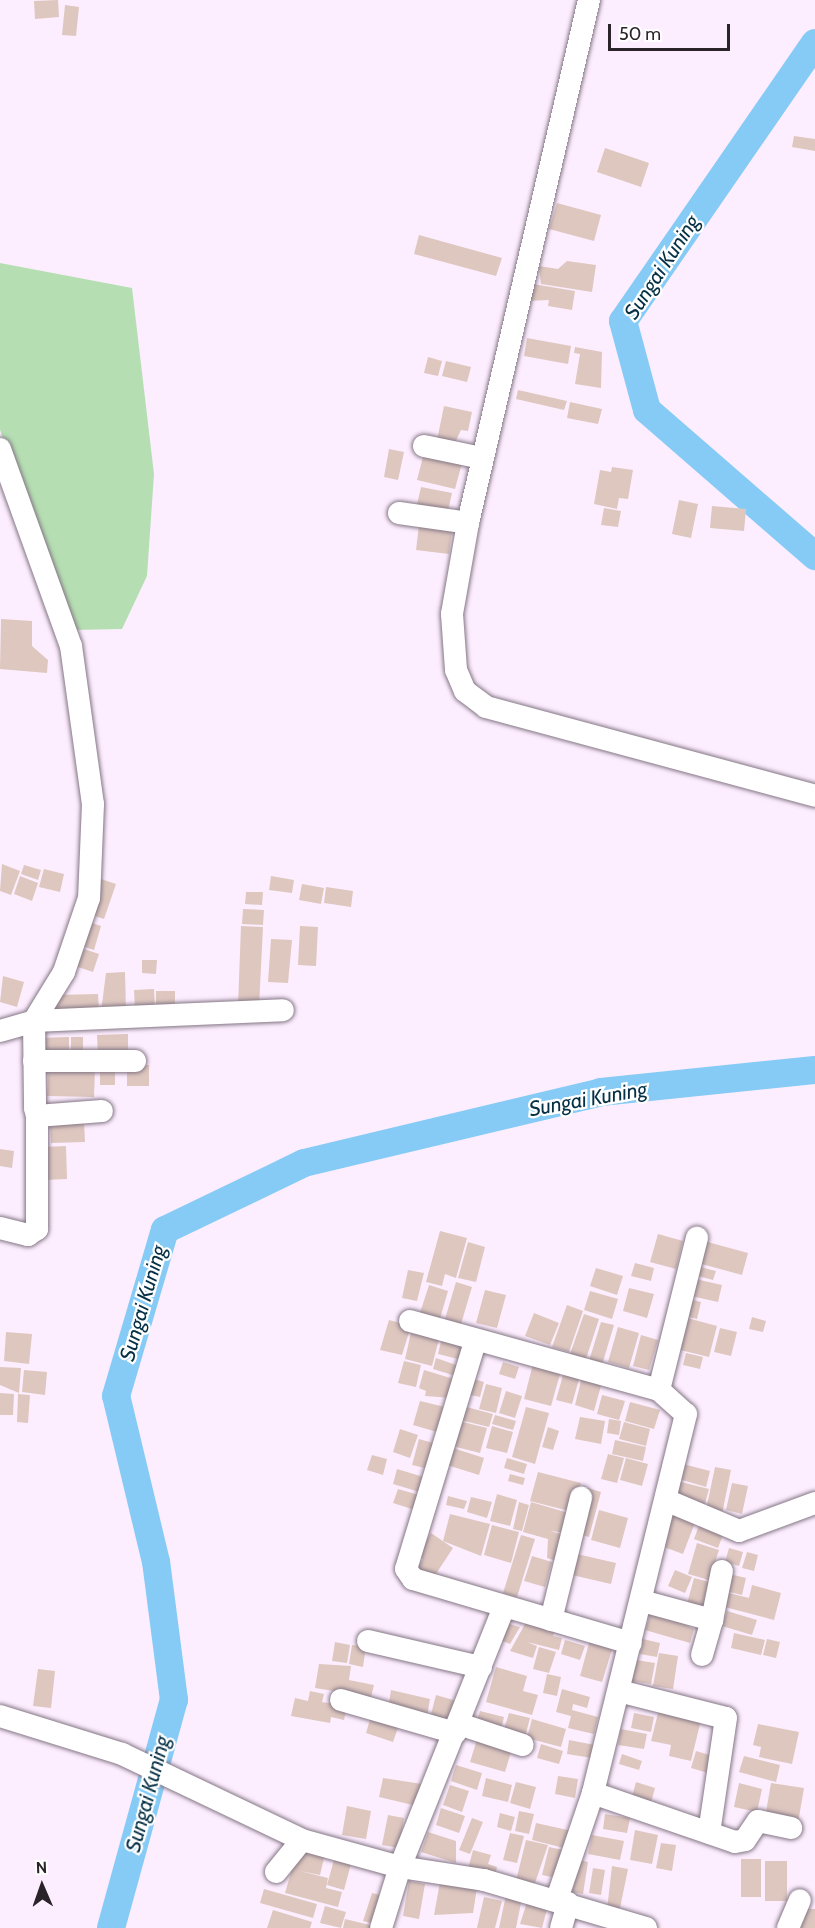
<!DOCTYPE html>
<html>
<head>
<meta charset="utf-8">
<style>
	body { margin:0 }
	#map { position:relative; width:815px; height:1928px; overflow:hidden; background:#fdeeff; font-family:Cabin,sans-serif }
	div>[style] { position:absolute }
	.green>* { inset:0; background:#b5dfb2 }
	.river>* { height:28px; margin:-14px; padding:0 14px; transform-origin:14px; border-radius:14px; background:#85cbf5 }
	.building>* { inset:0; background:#dec7bf }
	.roads { filter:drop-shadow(0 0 2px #847685) drop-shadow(0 0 2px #847685) }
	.minor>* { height:22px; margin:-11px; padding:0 11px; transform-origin:11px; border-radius:11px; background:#fff }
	span { translate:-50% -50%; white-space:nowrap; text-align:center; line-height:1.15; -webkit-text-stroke:4.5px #fff; paint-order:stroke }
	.water-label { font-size:21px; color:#053045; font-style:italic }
	.north { position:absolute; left:12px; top:1856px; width:60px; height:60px; -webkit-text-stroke:4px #fff; paint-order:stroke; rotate:358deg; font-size:16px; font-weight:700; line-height:24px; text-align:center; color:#2a242a }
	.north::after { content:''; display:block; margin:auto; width:21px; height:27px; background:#2a242a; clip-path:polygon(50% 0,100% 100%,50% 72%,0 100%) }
	.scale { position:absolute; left:608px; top:24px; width:122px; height:27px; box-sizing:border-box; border:3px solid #2a242a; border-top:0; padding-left:8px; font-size:18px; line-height:21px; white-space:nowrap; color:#2a242a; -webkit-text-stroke:4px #fff; paint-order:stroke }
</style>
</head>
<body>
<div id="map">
	<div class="green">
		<div style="clip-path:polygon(0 263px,132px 288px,154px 474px,147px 576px,122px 629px,74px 630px,0 430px)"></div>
	</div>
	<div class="river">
		<div style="left:815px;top:43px;width:338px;rotate:124.6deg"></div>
		<div style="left:623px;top:321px;width:92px;rotate:74.9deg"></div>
		<div style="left:647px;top:410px;width:223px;rotate:41deg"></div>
		<div style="left:111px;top:1928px;width:237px;rotate:-74.6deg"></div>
		<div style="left:174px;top:1700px;width:139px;rotate:-97.4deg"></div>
		<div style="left:156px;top:1562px;width:171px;rotate:-103.5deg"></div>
		<div style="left:116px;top:1396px;width:173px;rotate:-73.6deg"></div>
		<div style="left:165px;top:1230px;width:154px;rotate:-25.7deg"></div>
		<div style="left:304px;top:1163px;width:305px;rotate:-13.4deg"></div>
		<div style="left:601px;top:1092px;width:215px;rotate:-5.9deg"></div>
	</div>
	<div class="building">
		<div style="clip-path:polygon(58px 0,59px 17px,35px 19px,34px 1px)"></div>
		<div style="clip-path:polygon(65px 5px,79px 7px,76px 36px,62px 35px)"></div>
		<div style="clip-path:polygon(794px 136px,815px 139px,815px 151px,792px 147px)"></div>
		<div style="clip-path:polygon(605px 148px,649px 163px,641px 187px,597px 172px)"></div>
		<div style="clip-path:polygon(557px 203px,601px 215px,594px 241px,549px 229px)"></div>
		<div style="clip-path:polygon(419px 235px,502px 258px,496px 276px,414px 254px)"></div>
		<div style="clip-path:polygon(567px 261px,596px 265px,592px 292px,541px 284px,539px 266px,558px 269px)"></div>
		<div style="clip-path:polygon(527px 283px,575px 291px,572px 310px,548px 306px,549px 300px,528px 301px)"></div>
		<div style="clip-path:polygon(527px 338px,571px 346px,568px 364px,524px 356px)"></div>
		<div style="clip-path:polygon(575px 347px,602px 352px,601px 388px,575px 384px,580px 354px,574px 353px)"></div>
		<div style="clip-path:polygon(428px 357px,442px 361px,438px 376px,424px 373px)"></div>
		<div style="clip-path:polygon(446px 361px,471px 367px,467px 382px,442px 376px)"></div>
		<div style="clip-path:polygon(518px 390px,567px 401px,564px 410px,516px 399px)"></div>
		<div style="clip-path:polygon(570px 402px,602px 409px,598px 424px,567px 418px)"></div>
		<div style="clip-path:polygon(444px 406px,472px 412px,468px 431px,461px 430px,452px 449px,436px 445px)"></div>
		<div style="clip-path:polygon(389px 449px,404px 452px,398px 480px,384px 477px)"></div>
		<div style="clip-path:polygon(424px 453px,462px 463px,455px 489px,417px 480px)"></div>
		<div style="clip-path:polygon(612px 467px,633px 470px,628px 499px,619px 498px,617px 509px,594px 504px,600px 470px,611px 472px)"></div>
		<div style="clip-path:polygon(421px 487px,452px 493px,447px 515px,416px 509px)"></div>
		<div style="clip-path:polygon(679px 500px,698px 504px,691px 538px,672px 534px)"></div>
		<div style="clip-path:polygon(712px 506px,746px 509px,744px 531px,710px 528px)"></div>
		<div style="clip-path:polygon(604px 508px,621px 511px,618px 527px,601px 525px)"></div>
		<div style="clip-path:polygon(453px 523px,449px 554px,416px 550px,419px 525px)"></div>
		<div style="clip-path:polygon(1px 619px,32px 621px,32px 646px,48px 660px,47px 673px,0 669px)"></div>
		<div style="clip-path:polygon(2px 864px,20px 871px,11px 895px,0 891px)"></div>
		<div style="clip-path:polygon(24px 865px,41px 870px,38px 880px,21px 874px)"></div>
		<div style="clip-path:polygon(44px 869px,64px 874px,60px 892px,39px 887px)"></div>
		<div style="clip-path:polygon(20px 876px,38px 883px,32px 901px,14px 894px)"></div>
		<div style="clip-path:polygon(271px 876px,294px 880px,292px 893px,269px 890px)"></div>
		<div style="clip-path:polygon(101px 879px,116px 884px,104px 919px,89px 914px)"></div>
		<div style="clip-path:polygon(302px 884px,324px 888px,321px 904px,299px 900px)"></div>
		<div style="clip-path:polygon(326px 887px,353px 891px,351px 907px,324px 903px)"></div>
		<div style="clip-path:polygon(246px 892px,263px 892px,262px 905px,245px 904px)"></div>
		<div style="clip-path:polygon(243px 909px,264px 910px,263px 925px,242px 924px)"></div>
		<div style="clip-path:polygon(89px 922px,101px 926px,94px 950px,81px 946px)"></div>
		<div style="clip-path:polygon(241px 926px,263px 927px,259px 1007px,238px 1006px)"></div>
		<div style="clip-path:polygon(300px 926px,318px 927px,316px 966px,298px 965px)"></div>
		<div style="clip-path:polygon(271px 939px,292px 940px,288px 983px,268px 982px)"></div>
		<div style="clip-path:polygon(81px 948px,99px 954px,93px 972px,75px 966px)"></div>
		<div style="clip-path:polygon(142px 960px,157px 960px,156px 974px,142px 973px)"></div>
		<div style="clip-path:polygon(125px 972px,126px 1011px,101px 1012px,106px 973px)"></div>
		<div style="clip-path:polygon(3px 976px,24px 982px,17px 1007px,0 1002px)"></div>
		<div style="clip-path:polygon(154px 989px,155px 1008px,135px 1009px,134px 990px)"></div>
		<div style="clip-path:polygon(156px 991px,175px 991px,175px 1008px,156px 1008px)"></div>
		<div style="clip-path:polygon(98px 994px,99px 1012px,57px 1013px,56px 995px)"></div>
		<div style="clip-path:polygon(128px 1034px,128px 1055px,98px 1056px,97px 1035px)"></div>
		<div style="clip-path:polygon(69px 1037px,69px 1054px,41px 1054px,41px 1038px)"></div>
		<div style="clip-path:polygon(71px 1037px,83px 1037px,83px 1053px,71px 1053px)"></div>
		<div style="clip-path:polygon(49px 1065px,95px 1068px,94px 1097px,47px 1096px)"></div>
		<div style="clip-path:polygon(149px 1065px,149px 1086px,127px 1086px,127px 1066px)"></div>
		<div style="clip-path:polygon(100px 1068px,115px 1068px,115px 1085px,100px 1085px)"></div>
		<div style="clip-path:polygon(84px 1121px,85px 1142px,51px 1143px,50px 1122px)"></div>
		<div style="clip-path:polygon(66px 1146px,67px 1179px,44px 1180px,43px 1147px)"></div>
		<div style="clip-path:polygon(0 1149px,14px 1151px,12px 1168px,0 1166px)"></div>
		<div style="clip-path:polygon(440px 1231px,467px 1238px,456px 1278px,445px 1274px,442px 1286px,426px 1282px)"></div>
		<div style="clip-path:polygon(658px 1234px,683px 1241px,676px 1269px,650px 1262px)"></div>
		<div style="clip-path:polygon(704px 1241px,748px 1253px,742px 1275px,698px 1263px)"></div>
		<div style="clip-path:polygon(468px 1242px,485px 1247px,476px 1282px,458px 1278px)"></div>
		<div style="clip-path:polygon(635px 1263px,654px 1268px,651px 1281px,631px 1276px)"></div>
		<div style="clip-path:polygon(696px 1266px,716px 1271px,713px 1280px,694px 1275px)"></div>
		<div style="clip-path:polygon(596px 1268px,623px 1276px,617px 1295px,590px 1286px)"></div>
		<div style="clip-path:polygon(408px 1270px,424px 1273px,417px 1301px,402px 1298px)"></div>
		<div style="clip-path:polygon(691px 1278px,722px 1285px,718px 1302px,687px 1295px)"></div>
		<div style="clip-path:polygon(456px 1282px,472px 1287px,461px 1324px,445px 1319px)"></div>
		<div style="clip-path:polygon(429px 1285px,448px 1291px,439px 1322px,419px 1316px)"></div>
		<div style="clip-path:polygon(629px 1288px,654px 1294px,647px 1318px,623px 1311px)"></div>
		<div style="clip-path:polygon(485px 1290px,506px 1295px,497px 1328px,476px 1323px)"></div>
		<div style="clip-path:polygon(590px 1291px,618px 1299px,612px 1319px,584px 1310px)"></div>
		<div style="clip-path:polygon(685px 1298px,701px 1302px,697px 1319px,680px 1315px)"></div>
		<div style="clip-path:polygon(567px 1305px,583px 1311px,569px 1352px,552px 1347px)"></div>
		<div style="clip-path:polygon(534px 1313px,559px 1323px,550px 1345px,525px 1336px)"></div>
		<div style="clip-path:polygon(584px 1314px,599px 1319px,585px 1362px,569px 1357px)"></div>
		<div style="clip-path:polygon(680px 1316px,717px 1326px,709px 1357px,672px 1348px)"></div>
		<div style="clip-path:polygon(752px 1317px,766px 1321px,763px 1332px,749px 1329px)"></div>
		<div style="clip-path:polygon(389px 1320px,411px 1326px,402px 1355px,380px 1350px)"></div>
		<div style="clip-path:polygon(601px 1322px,614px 1325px,602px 1365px,589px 1361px)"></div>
		<div style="clip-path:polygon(618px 1327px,639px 1333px,629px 1368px,608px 1362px)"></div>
		<div style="clip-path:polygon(412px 1328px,440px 1335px,432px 1366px,405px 1359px)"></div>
		<div style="clip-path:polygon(720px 1328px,737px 1332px,731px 1356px,714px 1352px)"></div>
		<div style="clip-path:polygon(6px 1332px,32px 1334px,29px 1364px,4px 1361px)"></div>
		<div style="clip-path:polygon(641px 1335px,658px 1340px,649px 1370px,633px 1366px)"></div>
		<div style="clip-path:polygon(442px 1338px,466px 1344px,462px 1360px,438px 1354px)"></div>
		<div style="clip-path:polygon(686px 1353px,703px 1357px,700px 1369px,683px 1365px)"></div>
		<div style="clip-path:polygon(436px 1358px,462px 1367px,459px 1377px,433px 1369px)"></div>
		<div style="clip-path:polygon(534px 1360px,562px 1367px,551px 1406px,524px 1399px)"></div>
		<div style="clip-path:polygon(404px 1361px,421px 1365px,416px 1387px,398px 1383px)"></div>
		<div style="clip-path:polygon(503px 1362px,519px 1367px,515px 1379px,499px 1374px)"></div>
		<div style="clip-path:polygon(0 1367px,21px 1368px,19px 1393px,0 1385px)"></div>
		<div style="clip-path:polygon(565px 1368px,581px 1372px,572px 1404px,556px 1400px)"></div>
		<div style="clip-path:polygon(24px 1370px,47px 1372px,45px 1395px,22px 1392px)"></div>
		<div style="clip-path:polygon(424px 1370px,457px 1380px,452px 1398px,425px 1396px,426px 1391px,419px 1388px)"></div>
		<div style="clip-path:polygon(582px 1377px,602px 1382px,594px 1411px,575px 1405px)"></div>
		<div style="clip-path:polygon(470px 1378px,484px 1382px,480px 1397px,466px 1394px)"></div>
		<div style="clip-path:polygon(486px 1384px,502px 1388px,496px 1413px,479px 1409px)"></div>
		<div style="clip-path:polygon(506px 1391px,522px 1396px,515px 1418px,499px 1413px)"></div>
		<div style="clip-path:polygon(0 1393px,14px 1394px,13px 1415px,0 1415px)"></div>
		<div style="clip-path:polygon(18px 1394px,30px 1395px,28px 1423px,17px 1422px)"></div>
		<div style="clip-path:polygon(602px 1395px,625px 1401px,619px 1420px,597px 1414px)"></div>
		<div style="clip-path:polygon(420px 1401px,445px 1407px,444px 1434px,413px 1425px)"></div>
		<div style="clip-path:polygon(630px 1402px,660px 1410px,654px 1429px,625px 1421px)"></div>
		<div style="clip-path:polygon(459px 1405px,493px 1414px,489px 1427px,456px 1419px)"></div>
		<div style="clip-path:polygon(526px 1407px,549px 1413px,535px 1464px,512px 1457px)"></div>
		<div style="clip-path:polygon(495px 1415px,516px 1421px,513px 1430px,492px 1424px)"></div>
		<div style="clip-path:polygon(580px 1417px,605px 1421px,601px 1444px,575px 1439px)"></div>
		<div style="clip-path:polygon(609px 1419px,621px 1421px,619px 1435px,607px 1433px)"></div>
		<div style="clip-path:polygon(459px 1421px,487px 1428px,480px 1453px,452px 1446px)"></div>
		<div style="clip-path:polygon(624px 1422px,650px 1429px,646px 1446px,619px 1439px)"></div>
		<div style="clip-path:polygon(492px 1426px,513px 1432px,507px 1453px,486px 1448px)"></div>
		<div style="clip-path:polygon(548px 1427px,559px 1431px,553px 1450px,542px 1447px)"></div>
		<div style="clip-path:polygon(400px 1429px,418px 1435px,410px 1458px,393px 1452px)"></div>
		<div style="clip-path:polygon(419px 1439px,440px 1445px,433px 1470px,412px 1465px)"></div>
		<div style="clip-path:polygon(615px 1440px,646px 1447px,643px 1461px,612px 1454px)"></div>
		<div style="clip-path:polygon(453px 1448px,484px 1458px,479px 1475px,447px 1465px)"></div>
		<div style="clip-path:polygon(608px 1454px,624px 1458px,617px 1483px,601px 1479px)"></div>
		<div style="clip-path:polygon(372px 1455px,387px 1459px,383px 1475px,367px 1470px)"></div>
		<div style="clip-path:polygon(507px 1458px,527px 1464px,524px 1474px,504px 1468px)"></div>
		<div style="clip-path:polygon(626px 1458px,648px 1464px,642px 1486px,620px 1480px)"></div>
		<div style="clip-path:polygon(683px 1464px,710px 1471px,706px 1487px,679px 1479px)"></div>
		<div style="clip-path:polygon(715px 1467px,731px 1470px,722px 1514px,706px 1510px)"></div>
		<div style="clip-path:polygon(397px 1469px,427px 1478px,423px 1493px,393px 1484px)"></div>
		<div style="clip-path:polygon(538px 1472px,581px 1483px,573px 1512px,530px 1501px)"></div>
		<div style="clip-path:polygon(510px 1474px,525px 1478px,523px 1485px,508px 1481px)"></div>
		<div style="clip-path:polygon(677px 1481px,709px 1489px,704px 1507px,672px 1499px)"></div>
		<div style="clip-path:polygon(732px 1483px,748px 1486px,742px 1514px,726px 1510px)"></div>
		<div style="clip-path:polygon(588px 1488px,601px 1492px,589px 1537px,576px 1533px)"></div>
		<div style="clip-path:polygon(398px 1489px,422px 1496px,418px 1511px,393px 1503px)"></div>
		<div style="clip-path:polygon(497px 1494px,517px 1500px,510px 1526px,490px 1521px)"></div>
		<div style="clip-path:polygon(448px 1496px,467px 1501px,464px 1509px,446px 1505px)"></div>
		<div style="clip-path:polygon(471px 1497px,492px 1502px,487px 1518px,467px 1512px)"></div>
		<div style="clip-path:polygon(519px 1502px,529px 1505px,522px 1531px,513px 1529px)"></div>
		<div style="clip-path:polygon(531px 1502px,572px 1514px,566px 1533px,550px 1531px,571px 1537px,564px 1563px,547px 1558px,548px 1539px,523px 1532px)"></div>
		<div style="clip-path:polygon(599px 1510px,628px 1518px,620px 1548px,591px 1540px)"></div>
		<div style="clip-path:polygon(673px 1512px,696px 1520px,683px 1554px,661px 1546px)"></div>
		<div style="clip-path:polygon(450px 1514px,490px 1524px,481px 1556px,443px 1541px)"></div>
		<div style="clip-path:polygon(700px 1523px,724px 1532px,718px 1548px,694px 1539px)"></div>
		<div style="clip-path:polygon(492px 1525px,519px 1532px,511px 1563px,484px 1555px)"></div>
		<div style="clip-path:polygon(431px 1533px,453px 1548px,430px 1583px,414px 1573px,423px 1559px,417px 1555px)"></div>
		<div style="clip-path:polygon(521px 1535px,535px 1539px,517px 1597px,503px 1593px)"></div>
		<div style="clip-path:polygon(697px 1543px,719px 1550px,709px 1580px,688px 1574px)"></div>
		<div style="clip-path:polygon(729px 1548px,743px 1552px,739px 1566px,725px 1562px)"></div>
		<div style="clip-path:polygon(747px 1552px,758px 1555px,754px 1571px,742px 1568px)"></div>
		<div style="clip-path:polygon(577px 1554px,616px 1563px,611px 1584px,572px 1575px)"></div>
		<div style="clip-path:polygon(532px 1556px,552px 1562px,545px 1587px,524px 1581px)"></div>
		<div style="clip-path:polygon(675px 1570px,692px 1577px,685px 1593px,668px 1586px)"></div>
		<div style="clip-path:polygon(725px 1573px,746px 1578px,742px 1595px,721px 1590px)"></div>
		<div style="clip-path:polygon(694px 1578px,717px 1584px,711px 1609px,687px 1604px)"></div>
		<div style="clip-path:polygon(752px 1585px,781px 1593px,774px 1620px,717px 1605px,721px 1591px,749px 1598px)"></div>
		<div style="clip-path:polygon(652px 1610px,694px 1629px,690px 1643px,645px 1630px)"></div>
		<div style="clip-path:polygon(727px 1611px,757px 1620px,752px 1635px,722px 1626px)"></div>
		<div style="clip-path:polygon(530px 1615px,557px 1622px,553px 1636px,562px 1638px,559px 1650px,527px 1642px,537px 1646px,533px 1658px,510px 1651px)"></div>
		<div style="clip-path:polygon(506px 1623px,520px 1627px,510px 1644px,500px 1640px)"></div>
		<div style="clip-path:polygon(734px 1633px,765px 1640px,761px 1655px,731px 1648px)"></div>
		<div style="clip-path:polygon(591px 1636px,614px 1643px,602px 1682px,580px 1676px)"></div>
		<div style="clip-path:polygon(643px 1639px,660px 1643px,657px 1657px,640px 1654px)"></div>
		<div style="clip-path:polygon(767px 1639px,780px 1642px,776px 1658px,763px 1655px)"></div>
		<div style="clip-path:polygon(565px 1640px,585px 1646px,580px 1660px,561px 1654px)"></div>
		<div style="clip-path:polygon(335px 1642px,350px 1645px,347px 1663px,332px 1661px)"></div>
		<div style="clip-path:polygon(352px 1645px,366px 1647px,363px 1667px,349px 1664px)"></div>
		<div style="clip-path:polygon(539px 1647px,556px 1652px,549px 1673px,533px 1669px)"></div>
		<div style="clip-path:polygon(659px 1653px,678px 1656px,673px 1689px,653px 1686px)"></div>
		<div style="clip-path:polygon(636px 1660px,655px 1663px,651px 1684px,632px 1681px)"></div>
		<div style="clip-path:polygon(319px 1664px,351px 1666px,349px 1680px,374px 1685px,371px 1697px,315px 1688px)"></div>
		<div style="clip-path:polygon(496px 1667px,527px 1676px,523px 1691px,538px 1695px,532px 1715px,486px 1702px)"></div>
		<div style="clip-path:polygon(38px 1669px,55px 1671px,51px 1708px,33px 1706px)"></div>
		<div style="clip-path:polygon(547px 1674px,561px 1677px,557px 1696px,543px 1693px)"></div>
		<div style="clip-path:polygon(562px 1689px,590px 1697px,587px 1708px,573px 1704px,572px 1710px,598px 1717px,594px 1734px,568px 1728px,571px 1716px,556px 1712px)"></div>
		<div style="clip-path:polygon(391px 1690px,430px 1699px,427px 1716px,388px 1709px)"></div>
		<div style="clip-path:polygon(310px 1691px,324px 1694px,322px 1702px,347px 1706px,344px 1720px,331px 1717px,330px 1723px,291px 1716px,295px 1698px,308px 1701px)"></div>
		<div style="clip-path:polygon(436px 1695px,460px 1702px,454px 1724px,430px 1718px)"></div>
		<div style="clip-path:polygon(659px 1709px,702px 1716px,691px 1761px,669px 1756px,671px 1745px,651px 1741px)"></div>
		<div style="clip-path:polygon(480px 1711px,504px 1717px,500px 1733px,475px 1727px)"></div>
		<div style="clip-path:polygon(509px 1713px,530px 1718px,524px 1741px,502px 1736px)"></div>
		<div style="clip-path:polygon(634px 1713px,654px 1717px,651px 1732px,631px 1728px)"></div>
		<div style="clip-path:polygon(371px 1716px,399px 1725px,393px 1742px,366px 1733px)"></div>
		<div style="clip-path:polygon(532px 1719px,566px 1729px,561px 1747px,527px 1738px)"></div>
		<div style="clip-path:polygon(758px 1724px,799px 1732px,792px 1764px,759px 1757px,761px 1747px,753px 1745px)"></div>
		<div style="clip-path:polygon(621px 1729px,647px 1734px,644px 1749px,618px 1745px)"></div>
		<div style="clip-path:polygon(478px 1736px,511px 1752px,505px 1772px,470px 1762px)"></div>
		<div style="clip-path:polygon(569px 1740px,595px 1745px,592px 1758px,567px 1754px)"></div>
		<div style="clip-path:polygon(541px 1744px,563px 1751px,559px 1764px,537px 1758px)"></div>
		<div style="clip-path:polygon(696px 1751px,713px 1756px,708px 1773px,691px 1768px)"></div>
		<div style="clip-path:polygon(622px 1754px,642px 1761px,639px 1770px,619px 1764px)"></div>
		<div style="clip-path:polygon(744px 1756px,780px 1765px,776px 1782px,739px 1772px)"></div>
		<div style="clip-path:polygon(456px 1765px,482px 1773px,477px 1790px,451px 1781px)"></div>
		<div style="clip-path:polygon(558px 1776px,578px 1779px,575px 1798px,555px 1794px)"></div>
		<div style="clip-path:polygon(383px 1778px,422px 1784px,417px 1806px,379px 1797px)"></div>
		<div style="clip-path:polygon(486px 1778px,512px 1785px,508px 1802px,482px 1796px)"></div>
		<div style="clip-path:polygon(516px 1782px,536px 1787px,530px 1809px,510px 1803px)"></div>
		<div style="clip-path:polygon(636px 1782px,655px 1788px,650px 1806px,631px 1800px)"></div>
		<div style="clip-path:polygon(739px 1783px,762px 1789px,757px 1812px,734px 1807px)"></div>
		<div style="clip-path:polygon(771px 1783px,804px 1788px,798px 1823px,765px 1818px)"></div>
		<div style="clip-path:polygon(450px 1785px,469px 1791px,462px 1812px,443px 1805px)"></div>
		<div style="clip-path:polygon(347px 1806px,371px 1811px,366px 1839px,342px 1835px)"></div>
		<div style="clip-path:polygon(441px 1808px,465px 1816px,459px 1833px,436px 1825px)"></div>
		<div style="clip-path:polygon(519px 1811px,534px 1814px,529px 1834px,515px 1831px)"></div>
		<div style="clip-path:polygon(500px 1813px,515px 1817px,511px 1831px,497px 1827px)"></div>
		<div style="clip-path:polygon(605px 1814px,630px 1818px,627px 1833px,603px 1829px)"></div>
		<div style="clip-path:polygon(388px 1815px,404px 1818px,399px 1848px,382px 1845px)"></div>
		<div style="clip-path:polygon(472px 1818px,483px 1822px,470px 1854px,459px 1850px)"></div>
		<div style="clip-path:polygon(536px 1823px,572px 1831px,568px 1849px,532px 1840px)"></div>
		<div style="clip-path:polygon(635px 1830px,658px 1835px,652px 1864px,630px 1860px)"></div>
		<div style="clip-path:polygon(428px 1832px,456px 1841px,456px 1863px,421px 1852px)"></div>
		<div style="clip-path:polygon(510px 1833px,524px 1836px,517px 1863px,503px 1860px)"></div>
		<div style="clip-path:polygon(592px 1835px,624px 1841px,620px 1860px,588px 1854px)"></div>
		<div style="clip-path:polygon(526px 1840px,548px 1845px,534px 1886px,516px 1881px)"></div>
		<div style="clip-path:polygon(661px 1843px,676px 1845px,672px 1871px,656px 1868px)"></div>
		<div style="clip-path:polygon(549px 1847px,568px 1851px,562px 1879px,542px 1875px)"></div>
		<div style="clip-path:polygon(298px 1848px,325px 1854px,320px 1875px,300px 1871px,328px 1878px,326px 1888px,342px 1892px,338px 1907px,285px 1893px)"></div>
		<div style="clip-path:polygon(473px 1850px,491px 1855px,488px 1864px,497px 1867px,495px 1876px,468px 1869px)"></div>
		<div style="clip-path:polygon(335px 1856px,352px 1860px,344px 1890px,327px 1885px)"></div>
		<div style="clip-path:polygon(741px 1859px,761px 1859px,761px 1897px,741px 1897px)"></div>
		<div style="clip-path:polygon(578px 1860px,588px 1862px,583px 1894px,572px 1892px)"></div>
		<div style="clip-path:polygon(765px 1861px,787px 1861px,787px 1901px,765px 1901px)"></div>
		<div style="clip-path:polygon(612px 1866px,628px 1869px,619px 1913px,607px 1910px)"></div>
		<div style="clip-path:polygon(593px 1868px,605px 1870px,601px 1895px,589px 1893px)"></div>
		<div style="clip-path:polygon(409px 1881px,425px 1884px,419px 1919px,403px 1916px)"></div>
		<div style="clip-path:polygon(440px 1882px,477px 1888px,473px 1913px,434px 1915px)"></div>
		<div style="clip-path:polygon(264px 1889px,317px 1904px,313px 1918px,260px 1903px)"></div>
		<div style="clip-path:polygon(372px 1893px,389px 1897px,380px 1925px,363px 1921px)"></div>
		<div style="clip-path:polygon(506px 1895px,522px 1898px,516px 1928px,499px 1928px)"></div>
		<div style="clip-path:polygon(484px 1897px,502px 1901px,495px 1928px,477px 1928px)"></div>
		<div style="clip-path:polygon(528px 1899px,548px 1905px,542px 1928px,520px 1924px)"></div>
		<div style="clip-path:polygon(325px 1906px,346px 1912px,341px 1928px,320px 1923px)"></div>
		<div style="clip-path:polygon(801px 1909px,815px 1909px,815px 1928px,801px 1928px)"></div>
		<div style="clip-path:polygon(273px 1910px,312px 1922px,310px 1928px,267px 1928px)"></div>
		<div style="clip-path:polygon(345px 1919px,378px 1927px,378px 1928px,343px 1928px)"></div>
	</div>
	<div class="roads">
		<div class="minor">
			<div style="left:589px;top:0;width:537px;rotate:103.03deg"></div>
			<div style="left:468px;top:523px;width:92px;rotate:100deg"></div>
			<div style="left:452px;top:614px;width:56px;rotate:85.9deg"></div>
			<div style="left:456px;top:670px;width:23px;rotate:67deg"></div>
			<div style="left:465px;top:691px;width:26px;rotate:37deg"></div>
			<div style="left:486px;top:707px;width:341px;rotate:15.1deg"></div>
			<div style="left:424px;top:446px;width:59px;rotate:11.7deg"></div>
			<div style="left:0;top:449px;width:209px;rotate:70.2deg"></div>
			<div style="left:71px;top:646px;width:160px;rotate:82.1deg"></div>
			<div style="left:93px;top:804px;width:94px;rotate:92.4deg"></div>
			<div style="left:89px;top:898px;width:78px;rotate:108.7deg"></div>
			<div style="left:64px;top:972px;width:57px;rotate:121.5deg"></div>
			<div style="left:34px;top:1021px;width:87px;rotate:89.3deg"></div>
			<div style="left:35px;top:1108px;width:8px;rotate:76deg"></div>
			<div style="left:37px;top:1116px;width:65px;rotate:-4.4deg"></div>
			<div style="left:399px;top:513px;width:70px;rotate:8.2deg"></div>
			<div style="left:0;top:1031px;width:35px;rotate:-16deg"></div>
			<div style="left:34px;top:1021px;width:249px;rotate:-2.5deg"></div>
			<div style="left:34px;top:1061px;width:101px"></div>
			<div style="left:0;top:1228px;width:29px;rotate:14deg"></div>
			<div style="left:28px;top:1235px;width:11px;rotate:-34deg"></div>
			<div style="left:37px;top:1229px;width:113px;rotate:-90deg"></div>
			<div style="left:410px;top:1321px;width:258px;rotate:15.5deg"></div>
			<div style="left:659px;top:1390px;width:36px;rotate:42deg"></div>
			<div style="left:686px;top:1414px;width:390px;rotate:103.8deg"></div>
			<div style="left:593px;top:1793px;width:112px;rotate:108.8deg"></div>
			<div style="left:475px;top:1342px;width:237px;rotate:106.9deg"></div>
			<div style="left:406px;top:1569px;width:12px;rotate:55deg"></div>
			<div style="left:413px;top:1579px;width:227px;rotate:16.4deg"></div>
			<div style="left:659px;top:1390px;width:157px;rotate:-76deg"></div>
			<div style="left:668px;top:1501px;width:77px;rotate:22.9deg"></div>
			<div style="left:739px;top:1531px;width:81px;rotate:-20.2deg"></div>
			<div style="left:642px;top:1601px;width:73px;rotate:15.2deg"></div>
			<div style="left:712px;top:1620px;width:50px;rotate:-78.5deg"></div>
			<div style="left:551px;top:1620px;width:126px;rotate:-76.2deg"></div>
			<div style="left:368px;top:1641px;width:116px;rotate:13deg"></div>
			<div style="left:702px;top:1655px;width:36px;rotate:-74deg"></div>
			<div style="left:619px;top:1691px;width:110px;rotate:14.2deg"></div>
			<div style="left:726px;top:1718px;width:116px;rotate:98.4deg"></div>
			<div style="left:341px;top:1700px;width:119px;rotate:16.1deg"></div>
			<div style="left:0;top:1716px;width:128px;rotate:17.3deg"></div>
			<div style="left:122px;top:1754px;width:199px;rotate:25.5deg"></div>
			<div style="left:302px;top:1840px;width:102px;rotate:15.4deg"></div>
			<div style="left:400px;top:1867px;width:85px;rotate:8.8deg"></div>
			<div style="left:484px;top:1880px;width:169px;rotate:16.5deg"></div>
			<div style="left:459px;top:1724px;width:67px;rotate:18.2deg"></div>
			<div style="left:593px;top:1793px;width:150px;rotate:19deg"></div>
			<div style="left:735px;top:1842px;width:10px;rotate:-11deg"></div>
			<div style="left:745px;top:1840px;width:23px;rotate:-56deg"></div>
			<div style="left:758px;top:1821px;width:34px;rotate:12deg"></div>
			<div style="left:276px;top:1872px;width:41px;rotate:-50.9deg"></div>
			<div style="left:381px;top:1928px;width:64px;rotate:-72.7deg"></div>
			<div style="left:400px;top:1867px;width:280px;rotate:-68.2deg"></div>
			<div style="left:561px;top:1928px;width:26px;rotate:-74deg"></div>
			<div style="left:788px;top:1928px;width:30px;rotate:-67deg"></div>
		</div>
	</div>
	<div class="water-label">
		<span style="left:662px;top:267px;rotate:-57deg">Sungai Kuning</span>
		<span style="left:588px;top:1099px;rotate:-10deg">Sungai Kuning</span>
		<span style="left:143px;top:1303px;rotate:-74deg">Sungai Kuning</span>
		<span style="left:148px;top:1794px;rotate:-75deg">Sungai Kuning</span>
	</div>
	<div class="north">N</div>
	<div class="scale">50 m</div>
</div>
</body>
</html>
